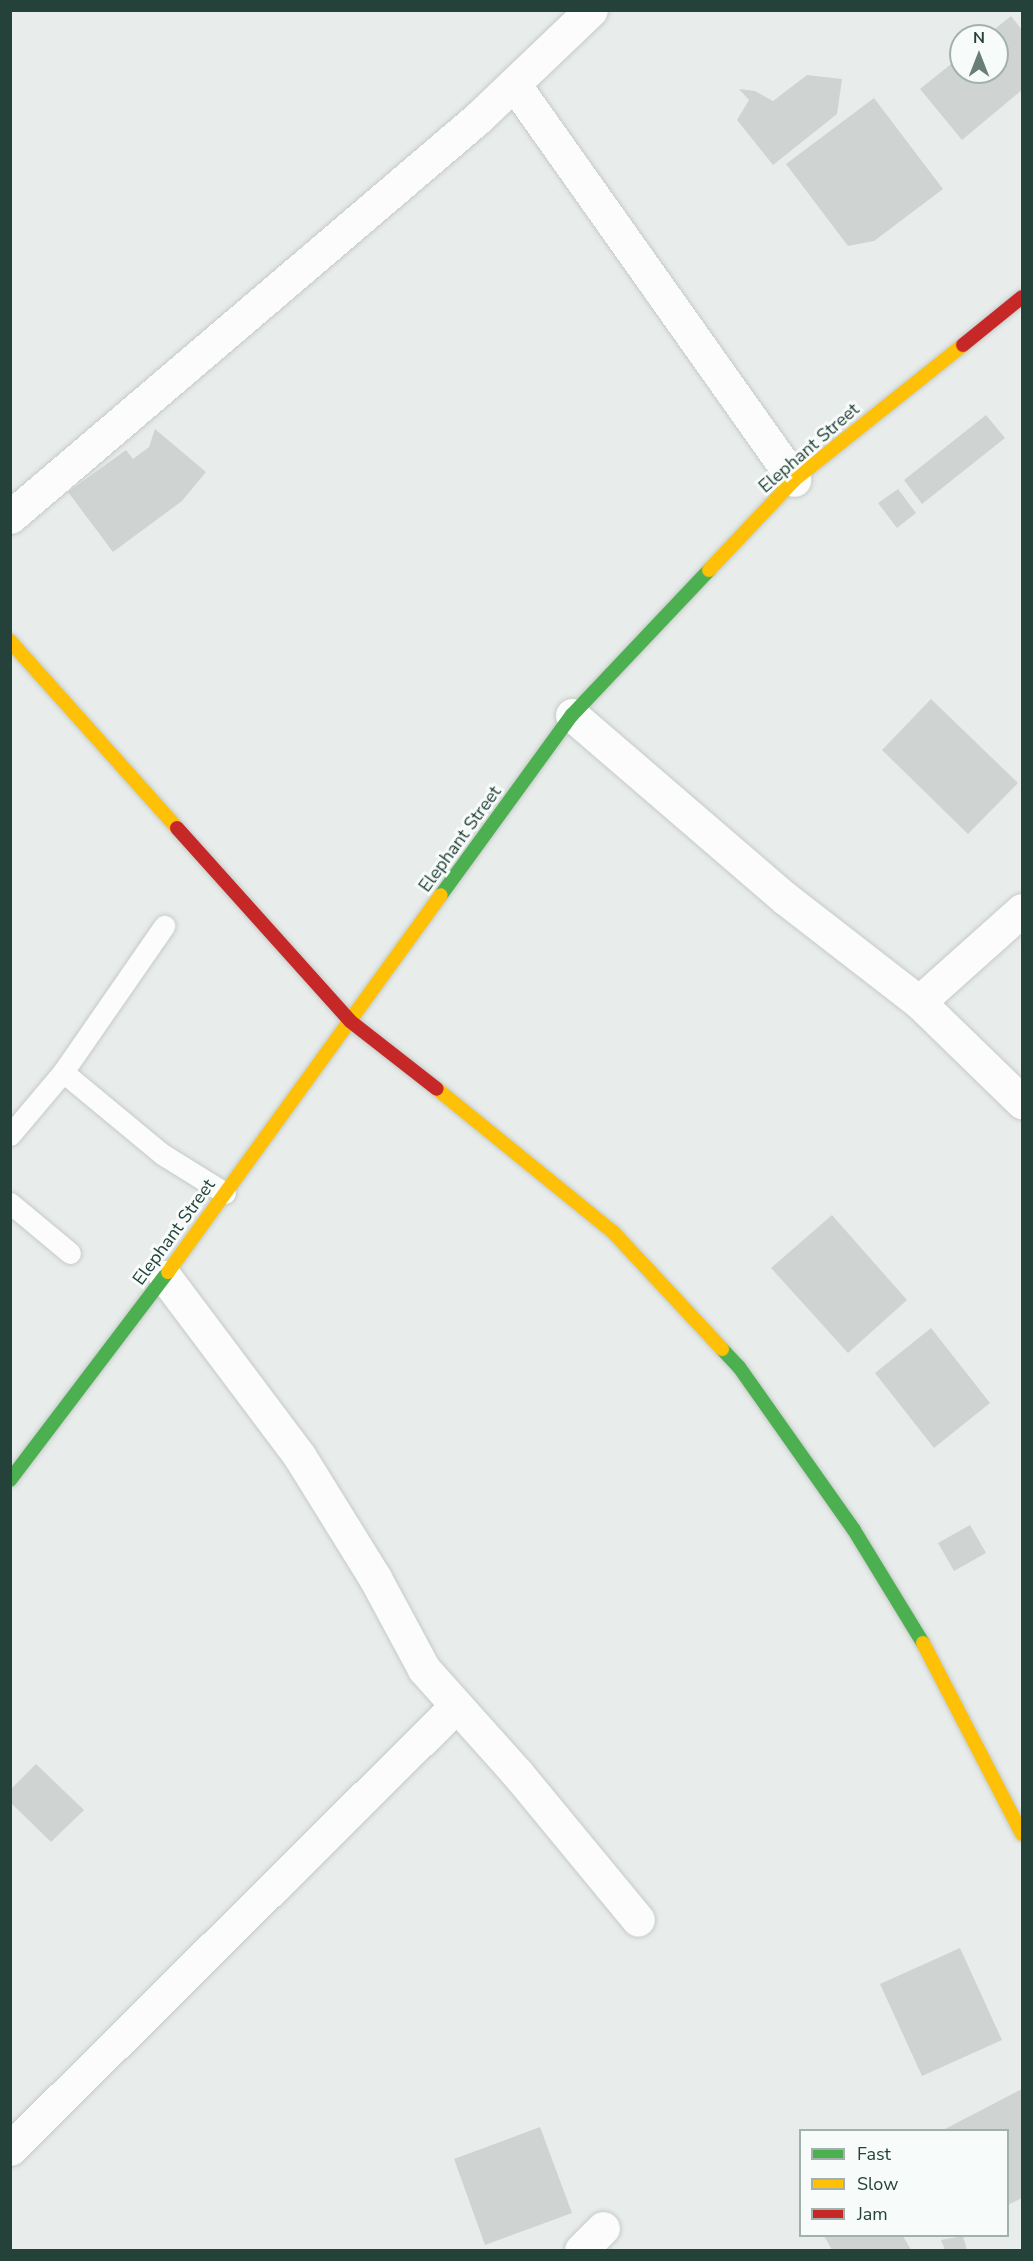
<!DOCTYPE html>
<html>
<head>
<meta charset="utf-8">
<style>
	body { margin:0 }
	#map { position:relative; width:1033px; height:2261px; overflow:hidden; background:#e8edeb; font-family:"Nunito Sans",sans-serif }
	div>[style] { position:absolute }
	.building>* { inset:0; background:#cfd4d2 }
	.roads { filter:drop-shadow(0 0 2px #c5cac8) drop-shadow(0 0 2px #c5cac8) }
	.lane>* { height:21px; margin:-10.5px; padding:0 10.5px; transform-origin:10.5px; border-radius:10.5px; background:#fcfcfc }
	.street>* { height:33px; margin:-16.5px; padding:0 16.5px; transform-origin:16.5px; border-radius:16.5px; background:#fcfcfc }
	.fast>* { height:14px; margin:-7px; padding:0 7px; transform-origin:7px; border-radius:7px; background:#4caf50 }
	.slow>* { height:14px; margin:-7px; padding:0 7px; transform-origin:7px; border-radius:7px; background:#ffc107 }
	.jam>* { height:14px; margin:-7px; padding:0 7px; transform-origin:7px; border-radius:7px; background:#c62828 }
	span { translate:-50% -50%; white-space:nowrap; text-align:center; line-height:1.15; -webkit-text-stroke:6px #f7fbf9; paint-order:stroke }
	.street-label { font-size:18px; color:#24423a }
	.frame { position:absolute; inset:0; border:12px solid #24423a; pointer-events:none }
	.legend { position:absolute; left:799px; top:2129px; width:210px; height:108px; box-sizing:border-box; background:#f7fbf9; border:2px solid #a3b1ad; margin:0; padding:8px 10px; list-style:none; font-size:18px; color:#24423a }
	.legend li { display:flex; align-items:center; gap:12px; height:30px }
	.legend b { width:30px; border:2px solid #a3b1ad }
	.north { position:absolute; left:949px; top:24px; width:60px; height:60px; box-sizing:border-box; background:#f7fbf9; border:2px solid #a3b1ad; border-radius:50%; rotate:0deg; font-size:16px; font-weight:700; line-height:24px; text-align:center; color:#24423a }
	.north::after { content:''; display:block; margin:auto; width:21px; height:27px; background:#697e78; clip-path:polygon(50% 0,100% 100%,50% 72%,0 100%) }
</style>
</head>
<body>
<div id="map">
	<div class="building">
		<div style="clip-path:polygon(1011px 16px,1022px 30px,1022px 90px,962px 140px,920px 89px,961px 56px,961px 72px,997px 72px,997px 36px,986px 36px)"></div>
		<div style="clip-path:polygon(807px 75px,842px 79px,837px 114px,773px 165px,737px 120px,749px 100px,739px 89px,755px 91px,773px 101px)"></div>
		<div style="clip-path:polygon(874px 98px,943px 189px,874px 241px,848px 246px,786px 164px)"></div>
		<div style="clip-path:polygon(986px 415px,1005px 438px,922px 504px,904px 480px)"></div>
		<div style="clip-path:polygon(155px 429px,206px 472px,182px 501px,113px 552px,68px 492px,126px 450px,133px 459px,149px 447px)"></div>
		<div style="clip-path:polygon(898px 489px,916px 513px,897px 528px,878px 503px)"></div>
		<div style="clip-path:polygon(931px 699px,1018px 783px,968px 834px,882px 750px)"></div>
		<div style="clip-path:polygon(832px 1215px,907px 1300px,848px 1353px,771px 1268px)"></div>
		<div style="clip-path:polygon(931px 1328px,990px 1403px,934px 1448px,875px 1373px)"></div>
		<div style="clip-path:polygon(970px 1525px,986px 1553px,954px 1571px,938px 1543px)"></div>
		<div style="clip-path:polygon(36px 1764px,84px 1810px,51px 1842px,10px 1802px,10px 1790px)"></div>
		<div style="clip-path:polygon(960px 1948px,1002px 2040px,922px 2076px,880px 1984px)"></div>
		<div style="clip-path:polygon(1022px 2089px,1022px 2198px,1008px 2205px,1008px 2130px,943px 2130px)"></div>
		<div style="clip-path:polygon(540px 2127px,572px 2213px,485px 2245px,454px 2159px)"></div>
		<div style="clip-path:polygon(824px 2236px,903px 2236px,911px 2250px,832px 2250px)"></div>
		<div style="clip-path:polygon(963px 2236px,967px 2250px,945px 2250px,941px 2240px)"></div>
	</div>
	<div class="roads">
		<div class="lane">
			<div style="left:63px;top:1072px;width:129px;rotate:39.6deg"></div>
			<div style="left:162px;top:1154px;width:74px;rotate:31.8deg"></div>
			<div style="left:10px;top:1135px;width:82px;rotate:-49.9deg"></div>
			<div style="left:63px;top:1072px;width:178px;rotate:-55.3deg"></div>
			<div style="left:10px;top:1203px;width:78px;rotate:39.8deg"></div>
		</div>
		<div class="street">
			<div style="left:514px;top:84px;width:485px;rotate:54.7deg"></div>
			<div style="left:10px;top:517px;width:615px;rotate:-40.45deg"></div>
			<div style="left:478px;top:118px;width:156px;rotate:-43.7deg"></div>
			<div style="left:572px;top:715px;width:282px;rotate:40.7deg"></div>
			<div style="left:786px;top:899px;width:168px;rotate:37.8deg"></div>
			<div style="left:919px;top:1002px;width:144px;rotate:44.2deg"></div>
			<div style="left:919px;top:1002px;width:138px;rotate:-41.8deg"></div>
			<div style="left:165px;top:1277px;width:225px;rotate:53.1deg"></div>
			<div style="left:300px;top:1457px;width:142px;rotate:58.2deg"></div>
			<div style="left:375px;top:1578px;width:103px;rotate:61.7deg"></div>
			<div style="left:424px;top:1669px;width:140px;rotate:48.2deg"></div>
			<div style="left:517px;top:1773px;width:190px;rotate:50.5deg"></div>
			<div style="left:10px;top:2149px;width:629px;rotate:-44.81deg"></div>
			<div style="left:581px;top:2250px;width:31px;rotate:-45deg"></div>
		</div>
		<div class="fast">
			<div style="left:441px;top:895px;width:223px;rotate:-54deg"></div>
			<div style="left:572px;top:715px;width:199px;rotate:-46.6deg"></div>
			<div style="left:722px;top:1349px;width:25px;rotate:47deg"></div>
			<div style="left:739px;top:1367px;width:199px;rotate:54.8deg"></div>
			<div style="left:854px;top:1530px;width:132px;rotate:58.6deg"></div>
			<div style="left:10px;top:1480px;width:261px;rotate:-52.8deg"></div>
		</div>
		<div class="slow">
			<div style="left:709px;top:570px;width:124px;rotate:-46.6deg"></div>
			<div style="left:794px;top:480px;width:216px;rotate:-38.6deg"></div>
			<div style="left:10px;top:641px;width:251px;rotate:48.2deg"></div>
			<div style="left:437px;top:1089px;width:227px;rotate:39.1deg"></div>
			<div style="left:613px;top:1232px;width:160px;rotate:47deg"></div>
			<div style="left:168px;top:1272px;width:465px;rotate:-54.1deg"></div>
			<div style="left:923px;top:1643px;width:215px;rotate:62.6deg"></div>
		</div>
		<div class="jam">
			<div style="left:963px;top:345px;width:76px;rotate:-39.1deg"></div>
			<div style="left:177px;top:828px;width:259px;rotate:48.1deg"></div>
			<div style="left:350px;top:1021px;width:110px;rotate:38deg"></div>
		</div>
	</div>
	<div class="street-label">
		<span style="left:809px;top:448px;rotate:-41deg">Elephant Street</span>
		<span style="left:460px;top:839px;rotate:-54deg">Elephant Street</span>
		<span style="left:174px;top:1232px;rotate:-54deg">Elephant Street</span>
	</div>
	<div class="frame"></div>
	<ul class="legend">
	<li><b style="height:8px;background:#4caf50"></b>Fast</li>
	<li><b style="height:8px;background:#ffc107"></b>Slow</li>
	<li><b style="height:8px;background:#c62828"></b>Jam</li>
	</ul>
	<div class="north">N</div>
</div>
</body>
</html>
